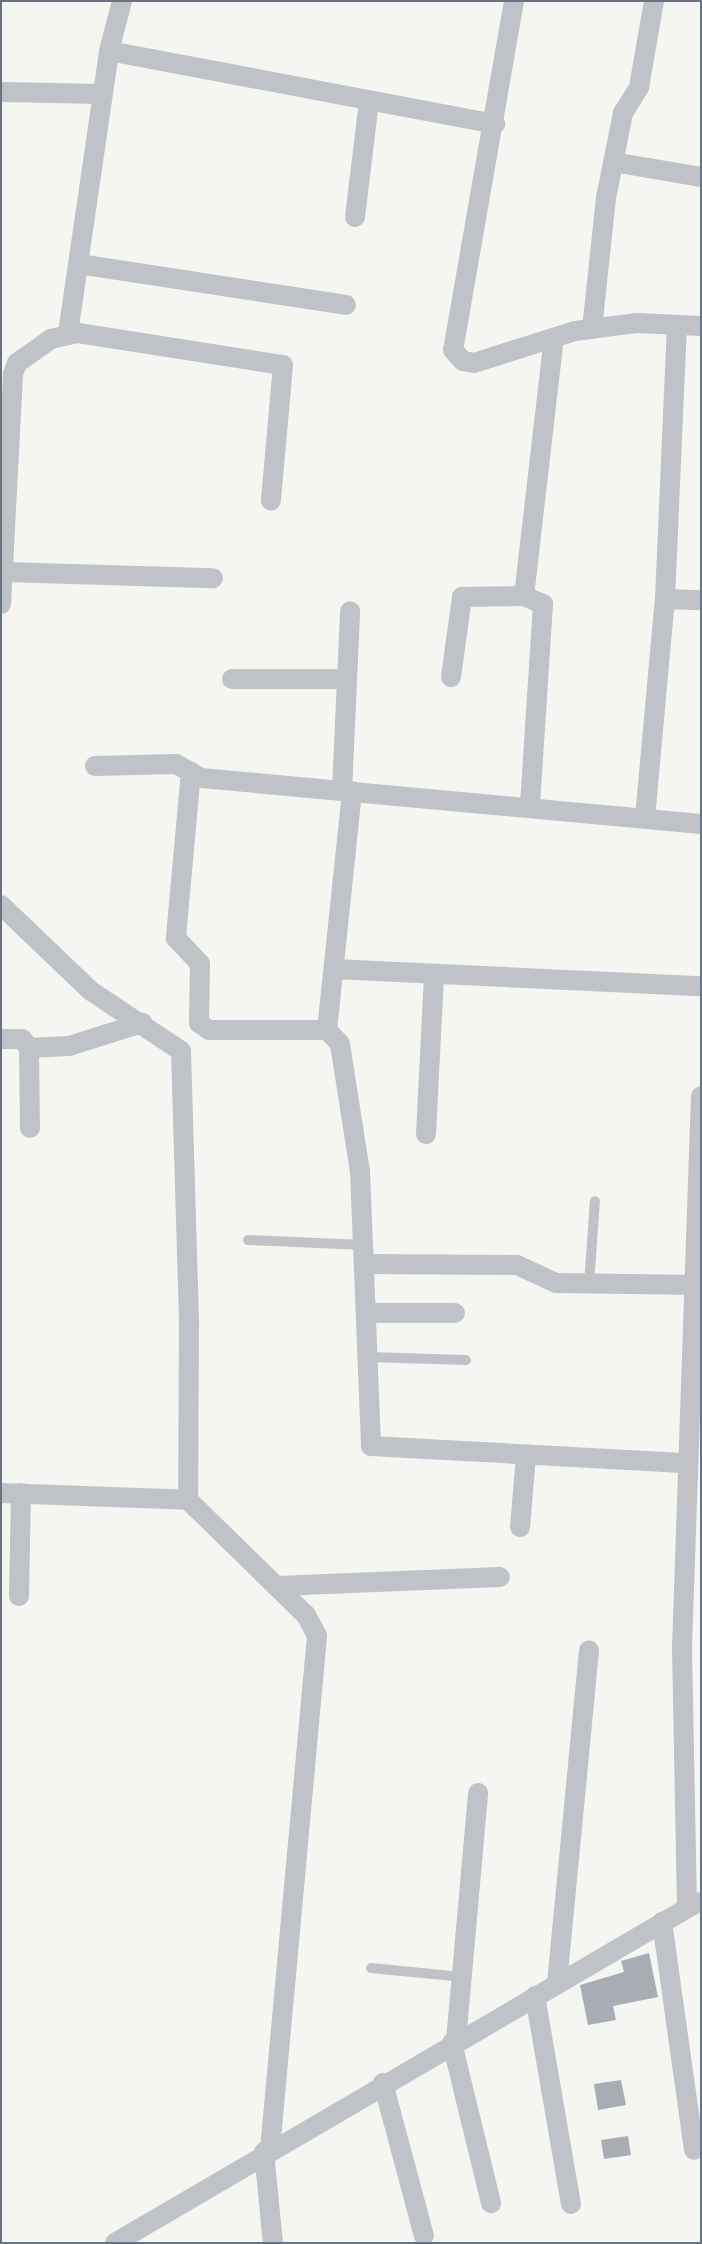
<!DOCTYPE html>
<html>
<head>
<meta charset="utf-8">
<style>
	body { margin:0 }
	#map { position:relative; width:702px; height:2244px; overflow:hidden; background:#f5f5f2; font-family:"Work Sans",sans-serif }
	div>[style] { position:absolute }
	.building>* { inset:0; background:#a7adb3 }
	.service>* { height:10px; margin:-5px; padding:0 5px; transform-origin:5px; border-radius:5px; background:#bfc2c6 }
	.minor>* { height:20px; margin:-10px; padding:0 10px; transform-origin:10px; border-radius:10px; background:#bfc2c6 }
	span { translate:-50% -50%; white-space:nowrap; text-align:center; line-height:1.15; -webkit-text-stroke:5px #fff; paint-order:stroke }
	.frame { position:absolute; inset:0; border:2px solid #677381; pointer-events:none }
</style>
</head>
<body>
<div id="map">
	<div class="building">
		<div style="clip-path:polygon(649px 1953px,658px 1997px,613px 2006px,616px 2020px,588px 2025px,580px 1985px,624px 1972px,621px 1961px)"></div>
		<div style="clip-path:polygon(621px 2080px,626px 2105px,598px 2110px,594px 2084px)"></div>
		<div style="clip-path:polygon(628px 2136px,631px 2155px,604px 2159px,601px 2140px)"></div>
	</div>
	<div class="service">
		<div style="left:248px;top:1240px;width:116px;rotate:2.5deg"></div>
		<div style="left:589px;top:1284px;width:83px;rotate:-85.9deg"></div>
		<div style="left:368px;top:1357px;width:98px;rotate:1.8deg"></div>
		<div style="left:371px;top:1968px;width:91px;rotate:5.6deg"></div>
	</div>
	<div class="minor">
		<div style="left:514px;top:1px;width:354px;rotate:99.9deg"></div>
		<div style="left:453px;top:350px;width:15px;rotate:48deg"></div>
		<div style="left:463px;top:361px;width:11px;rotate:10deg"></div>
		<div style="left:474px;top:363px;width:106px;rotate:-17.6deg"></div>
		<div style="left:575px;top:331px;width:63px;rotate:-7.4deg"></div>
		<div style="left:637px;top:323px;width:64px;rotate:2.7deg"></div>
		<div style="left:109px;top:51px;width:393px;rotate:10.7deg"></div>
		<div style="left:1px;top:92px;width:101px;rotate:1.1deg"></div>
		<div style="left:613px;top:162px;width:89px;rotate:9.7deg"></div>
		<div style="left:355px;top:217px;width:116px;rotate:-83.1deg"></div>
		<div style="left:79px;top:264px;width:270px;rotate:8.7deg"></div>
		<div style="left:592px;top:329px;width:132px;rotate:-83.9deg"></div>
		<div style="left:606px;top:198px;width:87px;rotate:-78.7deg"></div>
		<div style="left:623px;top:113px;width:31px;rotate:-58deg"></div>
		<div style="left:639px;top:87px;width:87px;rotate:-80.1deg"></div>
		<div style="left:68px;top:333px;width:285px;rotate:-81.7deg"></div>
		<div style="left:109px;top:51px;width:52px;rotate:-75.4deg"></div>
		<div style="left:5px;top:572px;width:208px;rotate:1.7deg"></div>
		<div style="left:524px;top:596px;width:260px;rotate:-83.4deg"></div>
		<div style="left:665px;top:599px;width:36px;rotate:2deg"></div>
		<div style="left:1px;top:604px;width:230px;rotate:-87deg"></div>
		<div style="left:13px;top:374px;width:12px;rotate:-70deg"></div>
		<div style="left:17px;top:363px;width:42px;rotate:-35.2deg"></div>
		<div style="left:51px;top:339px;width:28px;rotate:-13deg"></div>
		<div style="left:78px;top:333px;width:207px;rotate:8.9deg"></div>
		<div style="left:283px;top:365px;width:136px;rotate:95.1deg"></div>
		<div style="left:451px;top:677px;width:81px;rotate:-82.2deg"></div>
		<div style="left:462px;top:597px;width:62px;rotate:-0.9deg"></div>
		<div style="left:524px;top:596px;width:21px;rotate:23deg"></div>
		<div style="left:543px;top:604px;width:201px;rotate:93.7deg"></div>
		<div style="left:232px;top:679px;width:115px"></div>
		<div style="left:95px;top:766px;width:81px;rotate:-1.4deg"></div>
		<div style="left:176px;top:764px;width:29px;rotate:29deg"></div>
		<div style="left:201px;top:778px;width:502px;rotate:5.26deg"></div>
		<div style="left:191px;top:772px;width:167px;rotate:95.2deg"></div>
		<div style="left:176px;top:938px;width:35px;rotate:47deg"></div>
		<div style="left:200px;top:964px;width:59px;rotate:91deg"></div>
		<div style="left:199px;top:1023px;width:12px;rotate:35deg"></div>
		<div style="left:209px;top:1030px;width:118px"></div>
		<div style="left:327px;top:1030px;width:19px;rotate:47deg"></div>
		<div style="left:340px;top:1044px;width:129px;rotate:81.1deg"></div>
		<div style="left:360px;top:1171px;width:275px;rotate:87.7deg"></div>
		<div style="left:371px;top:1446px;width:317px;rotate:3.1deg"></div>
		<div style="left:342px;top:790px;width:179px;rotate:-87.4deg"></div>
		<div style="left:645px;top:818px;width:220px;rotate:-84.8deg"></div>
		<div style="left:665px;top:599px;width:274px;rotate:-87.5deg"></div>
		<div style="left:1px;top:905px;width:124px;rotate:43.7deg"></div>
		<div style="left:91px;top:991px;width:108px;rotate:33.7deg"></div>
		<div style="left:181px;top:1051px;width:274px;rotate:88.3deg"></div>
		<div style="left:189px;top:1325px;width:175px;rotate:90.3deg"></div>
		<div style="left:188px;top:1500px;width:165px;rotate:44.3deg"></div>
		<div style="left:306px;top:1615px;width:24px;rotate:62deg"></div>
		<div style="left:317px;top:1636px;width:515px;rotate:95.23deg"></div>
		<div style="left:334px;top:969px;width:367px;rotate:2.7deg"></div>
		<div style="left:327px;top:1030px;width:240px;rotate:-84deg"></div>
		<div style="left:1px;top:1039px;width:21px"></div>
		<div style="left:22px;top:1039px;width:11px;rotate:52deg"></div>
		<div style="left:29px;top:1048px;width:80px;rotate:89.3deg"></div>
		<div style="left:29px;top:1048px;width:40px;rotate:-2.9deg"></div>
		<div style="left:69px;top:1046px;width:77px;rotate:-17.5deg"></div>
		<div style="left:426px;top:1134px;width:159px;rotate:-87.1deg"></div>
		<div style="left:365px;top:1264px;width:152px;rotate:0.4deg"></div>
		<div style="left:517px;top:1265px;width:43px;rotate:24.8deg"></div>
		<div style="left:556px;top:1283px;width:145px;rotate:0.8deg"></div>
		<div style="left:367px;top:1313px;width:88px"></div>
		<div style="left:1px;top:1493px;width:187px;rotate:2.1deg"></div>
		<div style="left:520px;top:1527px;width:72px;rotate:-85.2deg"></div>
		<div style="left:277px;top:1586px;width:223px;rotate:-2.3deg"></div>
		<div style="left:19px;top:1596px;width:103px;rotate:-88.9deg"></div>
		<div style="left:687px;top:1908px;width:261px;rotate:-91.1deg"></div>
		<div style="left:682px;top:1647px;width:551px;rotate:-88.03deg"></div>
		<div style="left:662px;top:1922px;width:230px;rotate:82deg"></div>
		<div style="left:557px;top:1983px;width:334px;rotate:-84.5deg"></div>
		<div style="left:535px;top:1996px;width:211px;rotate:80.2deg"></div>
		<div style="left:456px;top:2041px;width:249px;rotate:-84.9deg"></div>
		<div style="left:452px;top:2043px;width:165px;rotate:76.3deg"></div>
		<div style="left:383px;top:2083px;width:158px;rotate:75deg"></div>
		<div style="left:264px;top:2152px;width:91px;rotate:84.4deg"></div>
		<div style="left:115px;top:2243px;width:675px;rotate:-30.32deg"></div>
	</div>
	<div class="frame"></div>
</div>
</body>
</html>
